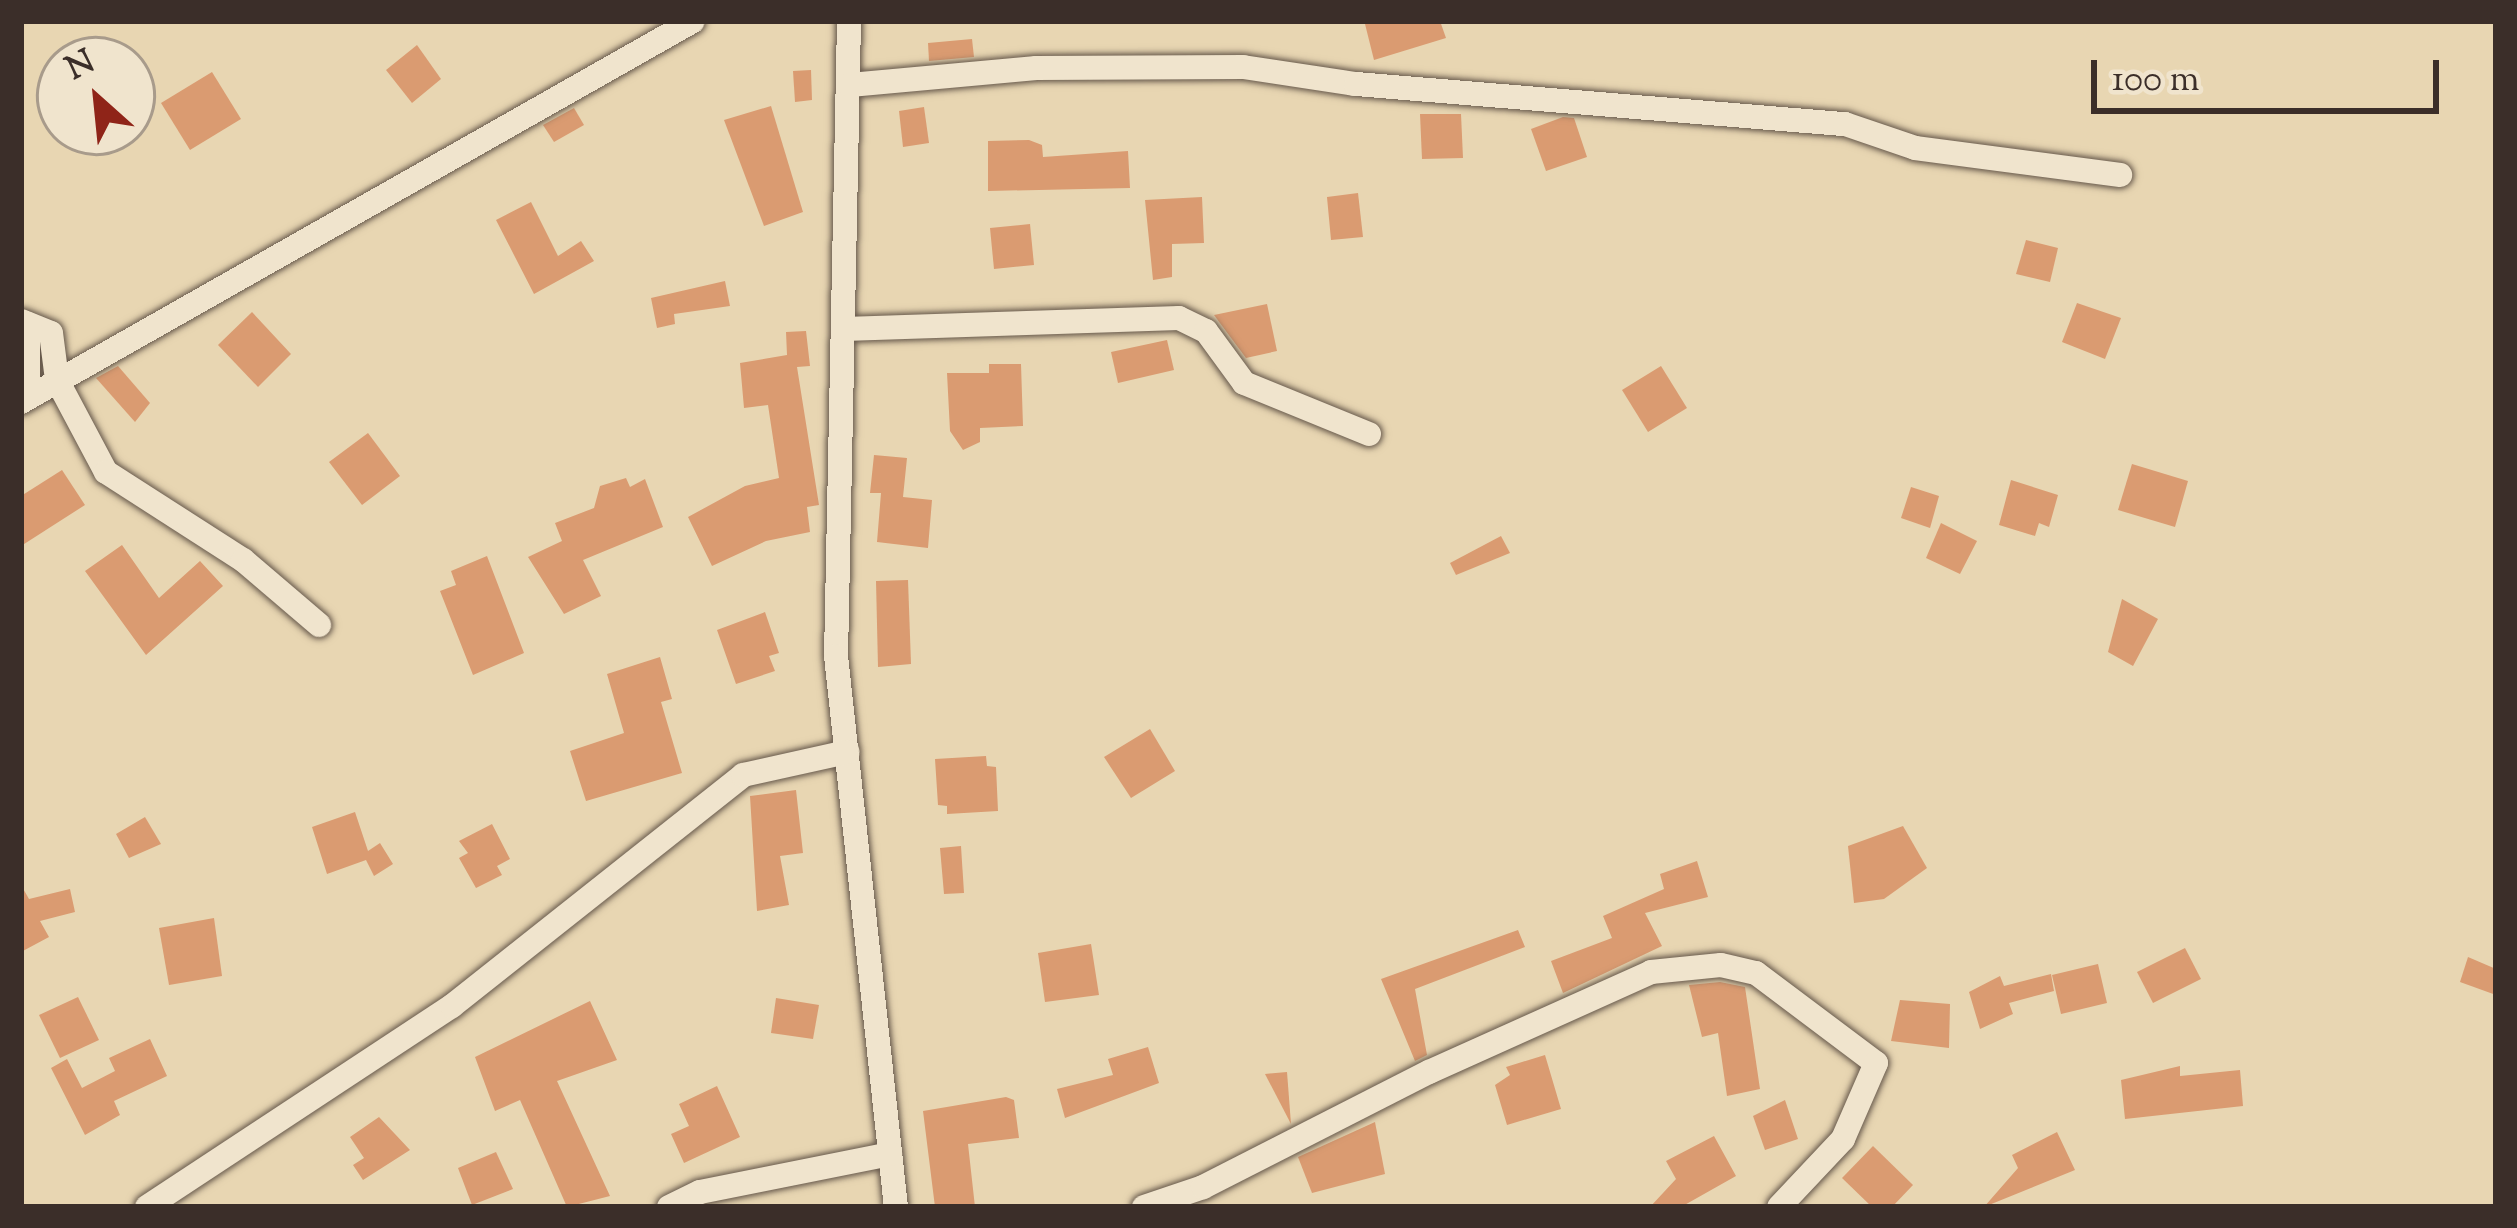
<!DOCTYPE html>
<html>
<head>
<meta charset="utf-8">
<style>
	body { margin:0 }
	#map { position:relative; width:2517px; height:1228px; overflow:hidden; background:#e8d6b2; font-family:"Sorts Mill Goudy",serif }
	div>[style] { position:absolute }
	.building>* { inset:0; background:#da9b71 }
	.roads { filter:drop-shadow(0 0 3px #66584b) drop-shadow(0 0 3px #66584b) }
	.minor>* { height:24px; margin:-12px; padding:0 12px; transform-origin:12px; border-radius:12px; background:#f0e4cd }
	span { translate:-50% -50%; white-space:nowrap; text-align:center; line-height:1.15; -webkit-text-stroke:9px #f0e4cd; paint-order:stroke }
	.frame { position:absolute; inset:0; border:24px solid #3b2e29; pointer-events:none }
	.north { position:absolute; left:36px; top:36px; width:120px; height:120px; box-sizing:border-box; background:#f0e4cd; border:3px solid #a89b8b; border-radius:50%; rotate:333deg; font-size:33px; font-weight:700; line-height:48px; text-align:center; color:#3b2e29 }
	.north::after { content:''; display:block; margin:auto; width:42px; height:54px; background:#8f2418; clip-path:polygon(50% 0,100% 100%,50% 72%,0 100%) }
	.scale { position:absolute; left:2091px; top:60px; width:348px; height:54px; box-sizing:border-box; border:6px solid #3b2e29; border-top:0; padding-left:15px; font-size:36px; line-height:42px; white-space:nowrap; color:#3b2e29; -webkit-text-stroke:9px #f0e4cd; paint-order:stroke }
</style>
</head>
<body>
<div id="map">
	<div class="building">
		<div style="clip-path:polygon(1440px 21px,1446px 38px,1374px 60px,1365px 24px)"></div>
		<div style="clip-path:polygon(972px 39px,974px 57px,929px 61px,928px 43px)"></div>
		<div style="clip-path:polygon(417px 45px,441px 79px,412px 103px,386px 70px)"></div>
		<div style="clip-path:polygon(811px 70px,812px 100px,795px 102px,793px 71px)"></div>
		<div style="clip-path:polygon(212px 72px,241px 119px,190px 150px,161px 103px)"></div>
		<div style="clip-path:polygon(771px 106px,803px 212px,764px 226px,724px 120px)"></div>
		<div style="clip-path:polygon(924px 107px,929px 143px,903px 147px,899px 111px)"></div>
		<div style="clip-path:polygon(574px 108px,584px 125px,554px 142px,543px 125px)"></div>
		<div style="clip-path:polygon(1420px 114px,1461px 114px,1463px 158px,1422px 159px)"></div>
		<div style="clip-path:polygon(1563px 117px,1574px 118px,1587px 157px,1546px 171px,1531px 129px)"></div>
		<div style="clip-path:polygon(1029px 140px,1042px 145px,1043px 157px,1128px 151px,1130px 188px,988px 191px,988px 141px)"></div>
		<div style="clip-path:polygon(1358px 193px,1363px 237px,1331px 240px,1327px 197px)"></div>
		<div style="clip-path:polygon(1202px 197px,1204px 243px,1172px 244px,1172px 277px,1153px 280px,1145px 200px)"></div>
		<div style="clip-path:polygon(531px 202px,558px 256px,581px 241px,594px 261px,534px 294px,496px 220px)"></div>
		<div style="clip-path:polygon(1030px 224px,1034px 265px,994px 269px,990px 228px)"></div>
		<div style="clip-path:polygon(2026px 240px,2058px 248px,2050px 282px,2016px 274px)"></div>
		<div style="clip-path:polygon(725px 281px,730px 306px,674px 314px,675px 324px,657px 328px,651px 298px)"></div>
		<div style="clip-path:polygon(2077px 303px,2121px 318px,2105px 359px,2062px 342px)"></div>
		<div style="clip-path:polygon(1267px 304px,1277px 351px,1246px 358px,1214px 315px)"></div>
		<div style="clip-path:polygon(252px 312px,291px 354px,258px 387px,218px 345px)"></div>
		<div style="clip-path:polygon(806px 331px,810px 366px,797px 367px,819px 505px,807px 507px,810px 532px,766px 541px,712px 566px,688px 517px,745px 486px,779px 478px,768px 405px,744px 408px,740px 363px,787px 355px,786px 332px)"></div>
		<div style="clip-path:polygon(1167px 340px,1174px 370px,1118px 383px,1111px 352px)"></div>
		<div style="clip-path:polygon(989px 364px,1021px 364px,1023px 426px,980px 428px,980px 442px,963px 450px,950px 431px,947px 373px,989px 373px)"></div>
		<div style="clip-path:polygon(118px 366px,150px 403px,135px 422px,96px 378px)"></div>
		<div style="clip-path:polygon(1661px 366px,1687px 408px,1648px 432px,1622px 390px)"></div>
		<div style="clip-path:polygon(368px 433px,400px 476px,362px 505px,329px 462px)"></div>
		<div style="clip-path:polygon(874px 455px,907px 458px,903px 497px,932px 500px,928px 548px,877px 542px,881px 493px,870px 493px)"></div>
		<div style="clip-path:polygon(2132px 464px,2188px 481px,2175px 527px,2118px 510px)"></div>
		<div style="clip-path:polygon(62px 470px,85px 505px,21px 546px,21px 496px)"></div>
		<div style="clip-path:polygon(626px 478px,630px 487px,645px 479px,663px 527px,583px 560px,601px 596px,564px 614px,528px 557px,562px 541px,555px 523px,594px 508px,600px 486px)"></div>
		<div style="clip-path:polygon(2011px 480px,2058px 495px,2049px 527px,2039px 523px,2035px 536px,1999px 525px)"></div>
		<div style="clip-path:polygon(1911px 487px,1939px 496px,1930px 528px,1901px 518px)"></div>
		<div style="clip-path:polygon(1941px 523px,1977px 541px,1960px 574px,1926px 558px)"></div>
		<div style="clip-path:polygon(1501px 536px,1510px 553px,1456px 575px,1450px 563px)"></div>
		<div style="clip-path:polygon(122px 545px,159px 598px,200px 561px,223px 586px,146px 655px,85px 571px)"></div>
		<div style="clip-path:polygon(487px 556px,524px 653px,473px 675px,440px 591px,456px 585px,451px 571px)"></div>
		<div style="clip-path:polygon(908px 580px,911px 664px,878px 667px,876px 581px)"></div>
		<div style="clip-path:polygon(2122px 599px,2158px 619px,2133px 666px,2108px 652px)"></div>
		<div style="clip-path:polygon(765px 612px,779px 653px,769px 656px,775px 671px,736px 684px,717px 630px)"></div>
		<div style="clip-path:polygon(660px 657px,672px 699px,661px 702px,682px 773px,586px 801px,570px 751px,624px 733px,607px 674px)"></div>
		<div style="clip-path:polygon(1150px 729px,1175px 771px,1131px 798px,1104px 757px)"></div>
		<div style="clip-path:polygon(986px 756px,987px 766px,996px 767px,998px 811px,947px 814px,947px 806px,938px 805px,935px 759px)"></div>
		<div style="clip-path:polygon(796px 790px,803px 853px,780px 856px,789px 905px,757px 911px,750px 796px)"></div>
		<div style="clip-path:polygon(355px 812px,368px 851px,380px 843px,393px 864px,374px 876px,366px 860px,327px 874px,312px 827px)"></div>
		<div style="clip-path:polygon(145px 817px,161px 844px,129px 858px,116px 834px)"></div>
		<div style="clip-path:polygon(492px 824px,510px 859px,497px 866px,502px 875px,476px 888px,459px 858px,468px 853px,459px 841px)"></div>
		<div style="clip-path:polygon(1903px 826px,1927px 868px,1884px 899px,1854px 903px,1848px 846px)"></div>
		<div style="clip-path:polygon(961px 846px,964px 893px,944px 894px,940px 848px)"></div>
		<div style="clip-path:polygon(1697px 861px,1708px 897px,1645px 913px,1662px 946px,1563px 993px,1551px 961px,1612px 938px,1603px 916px,1664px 889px,1660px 874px)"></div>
		<div style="clip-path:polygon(21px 885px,29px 899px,70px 889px,75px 912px,40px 921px,49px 937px,21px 952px)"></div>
		<div style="clip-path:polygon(214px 918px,222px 976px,169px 985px,159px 928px)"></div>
		<div style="clip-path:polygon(1518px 930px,1525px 947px,1415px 989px,1427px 1055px,1415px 1061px,1381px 979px)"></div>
		<div style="clip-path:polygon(1091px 944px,1099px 995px,1045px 1002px,1038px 953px)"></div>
		<div style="clip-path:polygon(2185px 948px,2201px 979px,2153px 1003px,2137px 972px)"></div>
		<div style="clip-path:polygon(2468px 957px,2496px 969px,2496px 995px,2460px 982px)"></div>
		<div style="clip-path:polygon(2098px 964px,2107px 1003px,2061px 1014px,2052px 975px)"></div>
		<div style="clip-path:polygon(2051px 974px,2054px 991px,2009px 1003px,2013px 1014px,1980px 1029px,1969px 992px,2000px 976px,2004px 986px)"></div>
		<div style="clip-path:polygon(1720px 982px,1745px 987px,1760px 1089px,1727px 1096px,1718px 1033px,1702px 1037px,1689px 985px)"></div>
		<div style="clip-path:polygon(78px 997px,99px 1040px,60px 1058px,39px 1015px)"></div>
		<div style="clip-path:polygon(776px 998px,819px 1005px,813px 1039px,771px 1033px)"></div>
		<div style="clip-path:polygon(1900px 1000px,1950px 1004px,1949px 1048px,1891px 1041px)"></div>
		<div style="clip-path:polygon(590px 1001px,617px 1060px,557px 1081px,610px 1196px,567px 1207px,520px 1100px,495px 1111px,475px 1057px)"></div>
		<div style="clip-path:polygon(150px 1039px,167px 1076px,114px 1101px,120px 1115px,85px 1135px,51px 1068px,67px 1059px,82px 1088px,115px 1071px,109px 1058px)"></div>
		<div style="clip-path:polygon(1148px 1047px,1159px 1083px,1065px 1118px,1057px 1089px,1113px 1075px,1108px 1059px)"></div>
		<div style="clip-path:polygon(1545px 1055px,1561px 1109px,1507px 1125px,1495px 1085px,1510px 1075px,1506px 1067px)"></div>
		<div style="clip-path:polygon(2180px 1066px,2180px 1076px,2240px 1070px,2243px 1106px,2125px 1119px,2121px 1080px)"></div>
		<div style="clip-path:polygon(1287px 1072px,1291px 1124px,1265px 1074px)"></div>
		<div style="clip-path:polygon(717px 1086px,740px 1137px,684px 1163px,671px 1134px,689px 1126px,679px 1104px)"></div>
		<div style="clip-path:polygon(1006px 1097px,1014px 1100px,1019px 1138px,968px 1144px,975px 1207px,935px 1207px,923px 1111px)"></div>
		<div style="clip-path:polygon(1785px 1100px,1798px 1139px,1765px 1150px,1753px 1116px)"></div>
		<div style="clip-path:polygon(379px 1117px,410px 1150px,363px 1180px,353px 1165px,364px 1158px,350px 1137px)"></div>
		<div style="clip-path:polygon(1375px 1122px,1385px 1174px,1312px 1193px,1298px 1157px)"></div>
		<div style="clip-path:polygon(2057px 1132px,2075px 1170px,1984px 1207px,2018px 1168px,2012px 1155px)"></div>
		<div style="clip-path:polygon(1714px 1136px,1736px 1176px,1681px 1207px,1650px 1207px,1676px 1179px,1666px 1161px)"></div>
		<div style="clip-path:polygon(1873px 1146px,1913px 1185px,1892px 1207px,1872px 1207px,1842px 1178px)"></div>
		<div style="clip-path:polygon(496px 1152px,513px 1189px,472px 1205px,458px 1168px)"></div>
	</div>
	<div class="roads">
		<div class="minor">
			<div style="left:849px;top:21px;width:635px;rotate:91.17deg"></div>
			<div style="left:836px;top:656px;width:554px;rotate:83.79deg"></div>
			<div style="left:850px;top:85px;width:187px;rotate:-5.2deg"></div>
			<div style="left:1036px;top:68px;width:207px;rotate:-0.3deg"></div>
			<div style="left:1243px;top:67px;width:114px;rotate:8.6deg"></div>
			<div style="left:1356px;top:84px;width:491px;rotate:4.7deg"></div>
			<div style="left:1845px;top:124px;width:74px;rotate:18.9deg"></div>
			<div style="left:1915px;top:148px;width:207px;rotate:7.5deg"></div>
			<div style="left:21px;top:321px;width:32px;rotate:22deg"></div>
			<div style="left:51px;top:333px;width:47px;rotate:82.7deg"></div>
			<div style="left:57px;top:380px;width:104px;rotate:62deg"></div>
			<div style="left:106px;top:472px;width:163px;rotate:32.7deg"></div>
			<div style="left:243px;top:560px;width:100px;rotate:40.5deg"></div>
			<div style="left:28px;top:324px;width:72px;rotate:90deg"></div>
			<div style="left:844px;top:329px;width:335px;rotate:-1.9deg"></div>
			<div style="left:1179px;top:318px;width:30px;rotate:26deg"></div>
			<div style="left:1206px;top:331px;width:64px;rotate:53.8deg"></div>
			<div style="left:1244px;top:383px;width:135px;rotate:22.2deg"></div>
			<div style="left:21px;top:402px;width:772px;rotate:-29.55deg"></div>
			<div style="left:147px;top:1207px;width:365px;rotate:-33.4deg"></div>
			<div style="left:452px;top:1006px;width:372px;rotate:-38.4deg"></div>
			<div style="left:743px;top:775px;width:107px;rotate:-12.5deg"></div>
			<div style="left:669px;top:1207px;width:34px;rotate:-26deg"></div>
			<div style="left:700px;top:1192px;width:194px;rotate:-11.3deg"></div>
			<div style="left:1144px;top:1207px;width:62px;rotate:-18.7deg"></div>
			<div style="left:1203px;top:1187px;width:254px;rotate:-27deg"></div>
			<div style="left:1429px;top:1072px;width:243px;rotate:-24.2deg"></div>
			<div style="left:1651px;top:972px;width:70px;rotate:-5.7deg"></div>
			<div style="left:1721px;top:965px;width:36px;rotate:13deg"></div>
			<div style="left:1756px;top:973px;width:150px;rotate:36.9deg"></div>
			<div style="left:1876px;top:1063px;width:83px;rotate:113.5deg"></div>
			<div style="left:1843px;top:1139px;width:93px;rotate:133.3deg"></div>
		</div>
	</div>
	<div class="frame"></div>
	<div class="north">N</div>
	<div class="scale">100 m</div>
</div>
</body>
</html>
